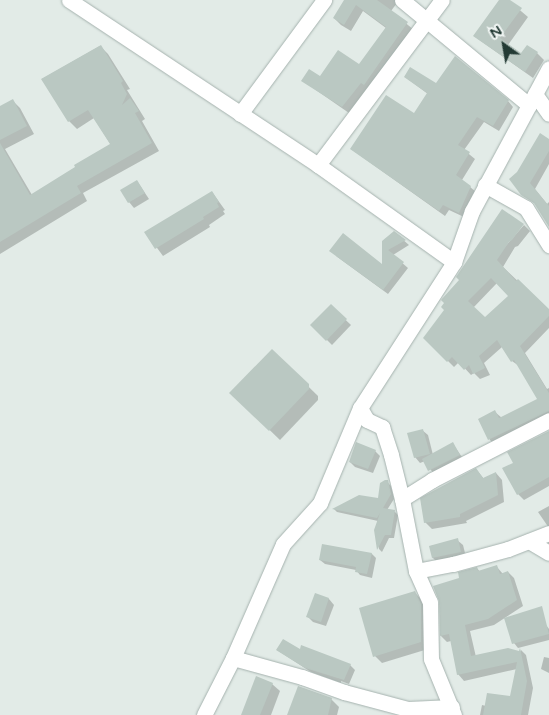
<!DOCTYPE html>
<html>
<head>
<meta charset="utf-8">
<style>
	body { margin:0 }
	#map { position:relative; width:549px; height:715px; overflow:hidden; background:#e2ebe7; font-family:"Varela Round",sans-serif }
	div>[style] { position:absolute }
	.shadow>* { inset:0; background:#0003 }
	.building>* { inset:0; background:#bac8c2 }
	.roads { filter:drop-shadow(0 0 1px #a5b2ae) drop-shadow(0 0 1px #a5b2ae) }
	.street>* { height:15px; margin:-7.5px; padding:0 7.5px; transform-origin:7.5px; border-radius:7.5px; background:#fff }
	.secondary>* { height:15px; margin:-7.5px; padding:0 7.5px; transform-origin:7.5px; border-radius:7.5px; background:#fff }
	span { translate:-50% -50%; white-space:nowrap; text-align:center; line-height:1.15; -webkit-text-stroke:4px #f2f7f5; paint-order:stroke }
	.north { position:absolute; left:479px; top:20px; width:50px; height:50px; -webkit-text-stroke:4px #f2f7f5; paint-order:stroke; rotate:328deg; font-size:14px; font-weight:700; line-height:20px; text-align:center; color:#233a34 }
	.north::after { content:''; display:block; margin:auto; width:18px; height:22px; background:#233a34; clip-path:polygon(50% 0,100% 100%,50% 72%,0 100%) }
</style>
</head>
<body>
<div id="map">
	<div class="shadow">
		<div style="clip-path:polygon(347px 0,395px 0,397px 3px,391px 11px,414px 30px,349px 113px,303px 81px,360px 66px,386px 28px,363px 11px,351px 31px,341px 25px,334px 18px)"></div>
		<div style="clip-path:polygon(500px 0,508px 0,528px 17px,508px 45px,522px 55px,537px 53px,544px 60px,533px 78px,474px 36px)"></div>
		<div style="clip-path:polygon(100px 46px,108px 54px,130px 89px,127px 90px,145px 119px,142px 121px,159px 151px,83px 193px,87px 201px,0 254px,0 107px,13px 101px,20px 108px,34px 134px,5px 149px,32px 195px,111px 145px,94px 118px,77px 129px,69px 121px,42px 79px)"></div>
		<div style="clip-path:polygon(405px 77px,508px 101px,513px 107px,499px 131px,484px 122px,464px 150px,475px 159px,462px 180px,476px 192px,464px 217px,449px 210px,445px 216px,351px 149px,414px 115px,428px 94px)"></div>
		<div style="clip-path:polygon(549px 140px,549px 164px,535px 189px,547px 204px,549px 202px,549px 225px,537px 205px,522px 194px)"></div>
		<div style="clip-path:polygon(137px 181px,149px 199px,134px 208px,129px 202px)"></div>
		<div style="clip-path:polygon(212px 192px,225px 210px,223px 211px,225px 214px,209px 225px,210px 227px,163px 256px,146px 233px)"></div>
		<div style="clip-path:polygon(evenodd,524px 225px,530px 231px,518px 246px,515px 247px,503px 267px,549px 311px,549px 328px,525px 353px,547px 389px,549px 388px,549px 418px,496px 446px,490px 440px,479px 420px,495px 412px,502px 418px,539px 399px,519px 366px,512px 361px,502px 347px,484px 363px,490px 375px,480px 379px,474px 373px,471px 375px,459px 362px,454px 367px,425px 338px,524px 225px,497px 283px,510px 296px,485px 319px,473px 308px,497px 283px)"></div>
		<div style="clip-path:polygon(394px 232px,409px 245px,393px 255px,408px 268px,388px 294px,336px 256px,384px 266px,383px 241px)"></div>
		<div style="clip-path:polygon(331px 306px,351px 325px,332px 345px,312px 325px)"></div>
		<div style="clip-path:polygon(272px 351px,318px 396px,318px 400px,280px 440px,231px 393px)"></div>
		<div style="clip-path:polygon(422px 430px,428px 435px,433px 455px,453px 444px,464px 460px,435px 476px,425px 461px,420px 463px,415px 457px)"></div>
		<div style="clip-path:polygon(549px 432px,549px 486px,524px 500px,518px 494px,515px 464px)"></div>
		<div style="clip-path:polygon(375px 451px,380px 456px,373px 473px,355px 467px,350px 462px)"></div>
		<div style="clip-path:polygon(476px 469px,484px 479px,496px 473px,502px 480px,504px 502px,466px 521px,467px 523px,432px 529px,425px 522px)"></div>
		<div style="clip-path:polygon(387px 482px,391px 486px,394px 499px,387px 510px,394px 511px,398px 515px,394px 538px,389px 538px,382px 552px,379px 549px,375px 530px,378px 521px,337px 512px,334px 509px,379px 499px)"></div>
		<div style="clip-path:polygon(549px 506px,549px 528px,538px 512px)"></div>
		<div style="clip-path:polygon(457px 540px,463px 545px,466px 557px,438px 563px,433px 558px,431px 546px)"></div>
		<div style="clip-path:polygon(323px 545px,372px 554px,376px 558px,372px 578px,360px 575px,356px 570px,325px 564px,320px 560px)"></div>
		<div style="clip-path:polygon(496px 566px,503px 574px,508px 572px,514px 578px,523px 606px,494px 625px,470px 631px,476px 657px,520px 652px,521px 650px,526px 655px,533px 688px,528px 715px,480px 715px,482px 705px,486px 706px,511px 697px,517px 669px,464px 681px,458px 674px,451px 641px,447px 642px,441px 636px,441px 601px,460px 579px,477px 568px,480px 572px)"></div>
		<div style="clip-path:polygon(415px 593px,422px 600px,427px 612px,428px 649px,382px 663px,375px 656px)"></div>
		<div style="clip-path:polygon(315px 595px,329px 599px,334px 605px,326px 626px,313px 622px,308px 617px)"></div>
		<div style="clip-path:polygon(546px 625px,549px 629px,549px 640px,518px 648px,514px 643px)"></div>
		<div style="clip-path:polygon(277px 650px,300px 650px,350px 665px,355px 670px,349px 684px,341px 681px,341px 683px,311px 672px)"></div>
		<div style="clip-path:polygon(544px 657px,549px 658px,549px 673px,541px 669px)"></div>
		<div style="clip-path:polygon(272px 684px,280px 691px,271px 715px,243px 715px)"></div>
		<div style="clip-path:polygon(331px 699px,339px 707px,337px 715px,288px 715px)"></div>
	</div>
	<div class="building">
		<div style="clip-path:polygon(344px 0,377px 0,408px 22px,364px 85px,361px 83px,342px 107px,301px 81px,309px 69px,320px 76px,338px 50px,359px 64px,386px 27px,356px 5px,344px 25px,333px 18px)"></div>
		<div style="clip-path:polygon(499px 0,510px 0,522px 8px,500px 38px,521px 53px,527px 45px,538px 52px,525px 72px,473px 36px)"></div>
		<div style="clip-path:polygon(101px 45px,123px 81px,121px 83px,127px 94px,122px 105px,130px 98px,139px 111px,135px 113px,152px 143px,77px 186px,81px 193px,0 242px,0 143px,30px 195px,75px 167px,74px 165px,110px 144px,88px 110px,68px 122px,41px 79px)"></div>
		<div style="clip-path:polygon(455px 56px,509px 100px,493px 126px,477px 117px,458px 145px,470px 152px,456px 175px,471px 186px,459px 213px,443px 205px,439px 211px,350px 149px,386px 95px,414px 113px,427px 93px,404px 77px,410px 67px,436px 83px)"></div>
		<div style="clip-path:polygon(13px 99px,27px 126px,0 140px,0 106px)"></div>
		<div style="clip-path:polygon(540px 133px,549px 139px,549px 151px,530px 183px,549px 206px,549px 227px,534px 203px,521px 195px,509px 179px,517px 172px)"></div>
		<div style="clip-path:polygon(137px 180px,145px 193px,128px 203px,120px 190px)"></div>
		<div style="clip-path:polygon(212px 191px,219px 202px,217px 203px,219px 207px,203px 217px,204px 219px,155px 249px,144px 232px)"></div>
		<div style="clip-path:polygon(evenodd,502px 209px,524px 224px,512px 240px,509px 242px,497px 260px,516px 281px,518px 279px,549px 309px,549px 316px,520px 346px,549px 393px,549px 411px,488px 440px,478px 419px,495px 410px,499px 418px,537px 399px,514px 360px,511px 362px,497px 340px,479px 356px,485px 368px,473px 374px,469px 365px,464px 370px,452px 357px,447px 362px,423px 338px,444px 310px,441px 307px,444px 303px,441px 300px,459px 280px,456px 277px,502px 209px,491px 278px,508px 296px,485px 317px,468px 301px,491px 278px)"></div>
		<div style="clip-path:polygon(394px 231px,406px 240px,388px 250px,404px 262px,383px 290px,329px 251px,343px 233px,382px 264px,382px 241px)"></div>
		<div style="clip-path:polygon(331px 304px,347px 319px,326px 341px,310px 325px)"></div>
		<div style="clip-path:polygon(272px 349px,309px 384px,309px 389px,269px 431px,229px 393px)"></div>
		<div style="clip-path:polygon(423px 429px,430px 454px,414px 458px,407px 433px)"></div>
		<div style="clip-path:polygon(549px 431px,549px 477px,517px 495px,502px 468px,513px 463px,507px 452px)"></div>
		<div style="clip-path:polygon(356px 442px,376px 450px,368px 469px,349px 462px)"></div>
		<div style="clip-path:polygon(453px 442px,460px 455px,428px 471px,422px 459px)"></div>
		<div style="clip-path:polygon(476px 468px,483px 478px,496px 472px,498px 495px,460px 514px,460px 517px,424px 523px,420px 498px)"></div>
		<div style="clip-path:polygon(385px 480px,388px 480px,391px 494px,383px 508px,395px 510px,391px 535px,385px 535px,377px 550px,374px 530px,380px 513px,377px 518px,332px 509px,359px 495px,378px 498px,380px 483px)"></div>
		<div style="clip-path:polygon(458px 538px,461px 552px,432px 558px,429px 546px)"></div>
		<div style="clip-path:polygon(322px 544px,372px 553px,367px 574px,355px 572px,356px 567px,319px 560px)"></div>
		<div style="clip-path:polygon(497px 565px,500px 574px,508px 571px,517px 600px,488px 619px,465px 625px,471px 656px,508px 648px,519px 651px,520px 648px,527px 681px,521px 715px,483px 715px,487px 693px,510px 696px,517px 662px,457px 675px,449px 634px,440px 636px,439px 601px,433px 586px,459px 578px,458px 572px,477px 567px,478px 571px)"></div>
		<div style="clip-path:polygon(415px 591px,421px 604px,421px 642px,373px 657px,359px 608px)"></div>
		<div style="clip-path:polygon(315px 593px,329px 598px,321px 622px,306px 617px)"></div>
		<div style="clip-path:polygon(542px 606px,549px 634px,512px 644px,504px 618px)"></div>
		<div style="clip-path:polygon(283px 639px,300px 649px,301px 645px,351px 664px,344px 680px,305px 668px,276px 650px)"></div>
		<div style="clip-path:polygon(256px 676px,273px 683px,260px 715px,241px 715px)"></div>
		<div style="clip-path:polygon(298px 686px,332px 698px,328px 715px,287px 715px)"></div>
	</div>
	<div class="roads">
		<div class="street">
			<div style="left:69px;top:0;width:299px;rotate:33.5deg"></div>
			<div style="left:318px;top:165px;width:167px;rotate:35.5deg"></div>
			<div style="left:402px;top:0;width:165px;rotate:39.6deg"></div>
			<div style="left:535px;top:94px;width:24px;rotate:55deg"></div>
			<div style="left:240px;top:114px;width:142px;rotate:-53.6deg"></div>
			<div style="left:318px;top:165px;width:206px;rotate:-53.1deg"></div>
			<div style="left:485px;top:185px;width:47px;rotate:29.3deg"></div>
			<div style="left:526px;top:208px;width:44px;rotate:58.1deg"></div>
			<div style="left:360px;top:408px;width:14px;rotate:60deg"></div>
			<div style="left:367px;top:420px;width:17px;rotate:25deg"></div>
			<div style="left:382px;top:427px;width:29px;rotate:72deg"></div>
			<div style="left:391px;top:455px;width:45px;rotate:76deg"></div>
			<div style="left:402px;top:499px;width:73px;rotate:79deg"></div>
			<div style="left:416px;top:571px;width:34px;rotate:66deg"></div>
			<div style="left:430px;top:602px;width:57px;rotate:89deg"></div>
			<div style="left:431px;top:659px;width:61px;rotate:67.7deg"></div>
			<div style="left:402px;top:499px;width:36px;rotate:-32deg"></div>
			<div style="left:432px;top:480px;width:131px;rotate:-27.1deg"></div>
			<div style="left:529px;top:541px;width:23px;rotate:31deg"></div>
			<div style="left:416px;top:571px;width:38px;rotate:-11deg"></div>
			<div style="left:453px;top:564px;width:57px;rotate:-15.3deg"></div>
			<div style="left:508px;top:549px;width:44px;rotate:-21.3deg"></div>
			<div style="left:233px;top:658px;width:72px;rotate:15.4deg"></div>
			<div style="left:302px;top:677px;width:45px;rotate:19.7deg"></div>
			<div style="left:344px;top:692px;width:66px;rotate:14.9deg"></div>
			<div style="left:408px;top:709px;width:44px;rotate:-2.6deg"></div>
		</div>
		<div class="secondary">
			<div style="left:204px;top:715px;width:64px;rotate:-63deg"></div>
			<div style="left:233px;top:658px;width:124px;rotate:-66.3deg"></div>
			<div style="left:283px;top:544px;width:55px;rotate:-47.9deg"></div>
			<div style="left:320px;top:503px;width:103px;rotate:-67.2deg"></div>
			<div style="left:360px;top:408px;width:174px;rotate:-57.2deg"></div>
			<div style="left:454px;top:262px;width:54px;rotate:-70.6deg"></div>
			<div style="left:472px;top:211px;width:162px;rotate:-61.7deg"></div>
		</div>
	</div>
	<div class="north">N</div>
</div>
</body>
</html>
